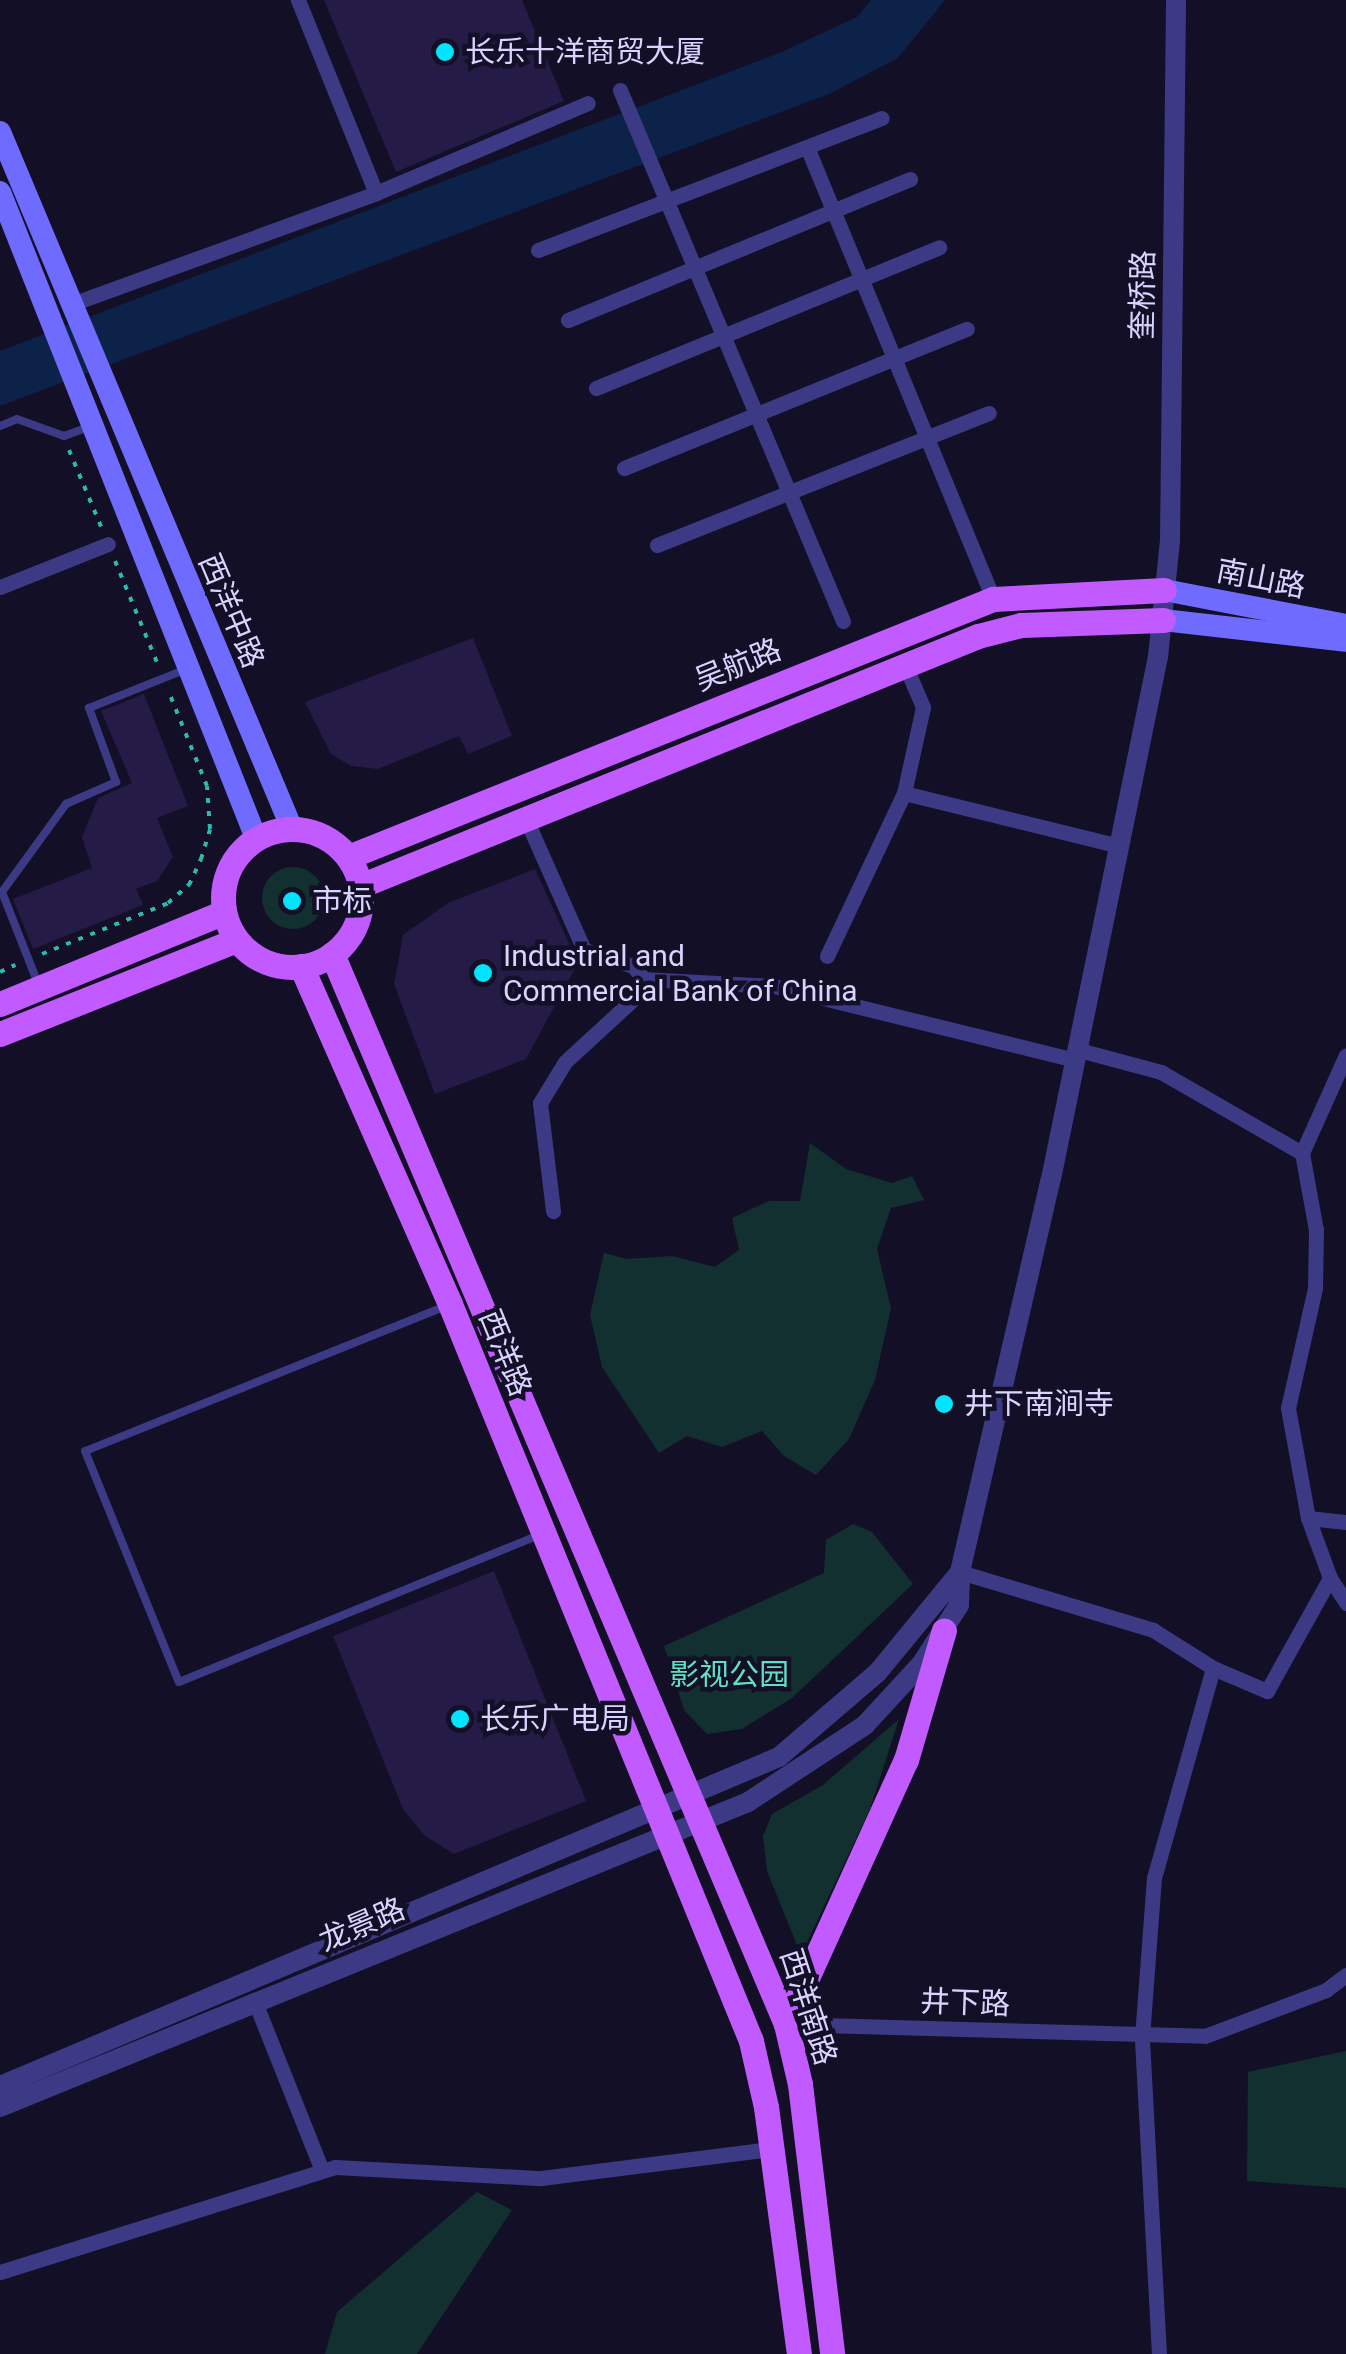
<!DOCTYPE html>
<html>
<head>
<meta charset="utf-8">
<style>
	body { margin:0 }
	#map { position:relative; width:1346px; height:2354px; overflow:hidden; background:#130f26; font-family:Roboto,"Noto Sans SC",sans-serif }
	div>[style] { position:absolute }
	.green>* { inset:0; background:#12302f }
	.round { border-radius:50% }
	.water>* { inset:0; background:#0c2248 }
	.building>* { inset:0; background:#241b47 }
	.path>* { height:4px; margin-top:-2px; transform-origin:0; background:repeating-linear-gradient(90deg,#2fb8b0 0 5px,transparent 0 13px) }
	.service>* { height:8px; margin:-4px; padding:0 4px; transform-origin:4px; border-radius:4px; background:#3d3a85 }
	.minor>* { height:15px; margin:-7.5px; padding:0 7.5px; transform-origin:7.5px; border-radius:7.5px; background:#3d3a85 }
	.tertiary>* { height:20px; margin:-10px; padding:0 10px; transform-origin:10px; border-radius:10px; background:#3d3a85 }
	.secondary>* { height:22px; margin:-11px; padding:0 11px; transform-origin:11px; border-radius:11px; background:#6f6bff }
	.primary>* { height:25px; margin:-12.5px; padding:0 12.5px; transform-origin:12.5px; border-radius:12.5px; background:#c25bff }
	.primary>.ring { margin:-12.5px; padding:0; box-sizing:content-box; background:none; border:25px solid #c25bff; border-radius:50% }
	.dots>* { width:28px; height:28px; translate:-50% -50%; box-sizing:border-box; border:5px solid #130f26; border-radius:50% }
	span { translate:-50% -50%; white-space:nowrap; text-align:center; line-height:1.15; -webkit-text-stroke:9px #130f26; paint-order:stroke }
	.poi-label { font-size:30px; color:#d9d4ff }
	.left { translate:0 -50%; text-align:left }
	.street-label { font-size:30px; color:#d9d4ff }
	.park-label { font-size:30px; color:#5fe0c0 }
</style>
</head>
<body>
<div id="map">
	<div class="green">
		<div class="round" style="left:262px;top:867px;width:62px;height:62px"></div>
		<div style="clip-path:polygon(810px 1143px,846px 1169px,892px 1183px,912px 1176px,924px 1200px,891px 1208px,877px 1249px,891px 1308px,875px 1380px,849px 1439px,816px 1475px,784px 1456px,762px 1431px,722px 1447px,687px 1436px,659px 1453px,602px 1367px,590px 1315px,604px 1253px,627px 1259px,672px 1256px,715px 1267px,739px 1250px,732px 1218px,769px 1201px,800px 1201px)"></div>
		<div style="clip-path:polygon(853px 1524px,872px 1532px,913px 1584px,792px 1698px,742px 1729px,707px 1734px,684px 1710px,664px 1646px,824px 1573px,826px 1540px)"></div>
		<div style="clip-path:polygon(899px 1719px,870px 1809px,801px 1955px,767px 1871px,763px 1836px,772px 1814px,823px 1785px)"></div>
		<div style="clip-path:polygon(1346px 2051px,1346px 2188px,1247px 2181px,1248px 2072px)"></div>
		<div style="clip-path:polygon(477px 2192px,512px 2210px,417px 2354px,325px 2354px,337px 2312px)"></div>
	</div>
	<div class="water">
		<div style="clip-path:polygon(871px 0,945px 0,898px 58px,829px 94px,0 406px,0 351px,784px 51px,857px 17px)"></div>
	</div>
	<div class="building">
		<div style="clip-path:polygon(324px 0,522px 0,564px 101px,396px 172px)"></div>
		<div style="clip-path:polygon(473px 638px,512px 736px,468px 754px,459px 736px,378px 769px,351px 766px,331px 754px,305px 702px)"></div>
		<div style="clip-path:polygon(144px 694px,188px 806px,157px 818px,173px 857px,157px 881px,136px 889px,143px 905px,33px 949px,13px 899px,92px 868px,82px 837px,98px 798px,132px 783px,101px 711px)"></div>
		<div style="clip-path:polygon(535px 869px,578px 963px,526px 1059px,435px 1094px,394px 984px,403px 935px,448px 903px)"></div>
		<div style="clip-path:polygon(494px 1571px,586px 1801px,454px 1854px,425px 1836px,403px 1809px,333px 1636px)"></div>
	</div>
	<div class="path">
		<div style="left:69px;top:450px;width:86px;rotate:67.3deg"></div>
		<div style="left:115px;top:561px;width:115px;rotate:67.5deg"></div>
		<div style="left:42px;top:954px;width:136px;rotate:-22deg"></div>
		<div style="left:168px;top:903px;width:28px;rotate:-41deg"></div>
		<div style="left:189px;top:885px;width:29px;rotate:-65deg"></div>
		<div style="left:201px;top:859px;width:31px;rotate:-73deg"></div>
		<div style="left:210px;top:829px;width:43px;rotate:-94deg"></div>
		<div style="left:207px;top:786px;width:104px;rotate:-112.1deg"></div>
		<div style="left:0;top:972px;width:17px;rotate:-25deg"></div>
	</div>
	<div class="service">
		<div style="left:0;top:426px;width:18px;rotate:-22deg"></div>
		<div style="left:17px;top:419px;width:50px;rotate:19.9deg"></div>
		<div style="left:64px;top:436px;width:27px;rotate:-20deg"></div>
		<div style="left:39px;top:986px;width:101px;rotate:-111.5deg"></div>
		<div style="left:2px;top:892px;width:109px;rotate:-54deg"></div>
		<div style="left:66px;top:804px;width:55px;rotate:-23.7deg"></div>
		<div style="left:116px;top:782px;width:79px;rotate:-110deg"></div>
		<div style="left:89px;top:708px;width:102px;rotate:-21.8deg"></div>
		<div style="left:446px;top:1306px;width:389px;rotate:158.1deg"></div>
		<div style="left:85px;top:1451px;width:249px;rotate:67.9deg"></div>
		<div style="left:179px;top:1682px;width:389px;rotate:-22.2deg"></div>
	</div>
	<div class="minor">
		<div style="left:298px;top:0;width:208px;rotate:68deg"></div>
		<div style="left:376px;top:193px;width:230px;rotate:-23deg"></div>
		<div style="left:620px;top:90px;width:576px;rotate:67.22deg"></div>
		<div style="left:807px;top:147px;width:489px;rotate:67.6deg"></div>
		<div style="left:538px;top:250px;width:368px;rotate:-21deg"></div>
		<div style="left:69px;top:305px;width:327px;rotate:-20deg"></div>
		<div style="left:568px;top:320px;width:370px;rotate:-22.4deg"></div>
		<div style="left:596px;top:388px;width:371px;rotate:-22.3deg"></div>
		<div style="left:624px;top:468px;width:370px;rotate:-22.1deg"></div>
		<div style="left:657px;top:545px;width:357px;rotate:-21.7deg"></div>
		<div style="left:0;top:587px;width:116px;rotate:-21.7deg"></div>
		<div style="left:904px;top:793px;width:222px;rotate:13.8deg"></div>
		<div style="left:526px;top:819px;width:143px;rotate:66.1deg"></div>
		<div style="left:584px;top:950px;width:52px;rotate:18.1deg"></div>
		<div style="left:633px;top:966px;width:17px;rotate:50deg"></div>
		<div style="left:644px;top:979px;width:13px;rotate:103deg"></div>
		<div style="left:641px;top:992px;width:103px;rotate:137.4deg"></div>
		<div style="left:565px;top:1062px;width:48px;rotate:121.4deg"></div>
		<div style="left:540px;top:1103px;width:109px;rotate:83.1deg"></div>
		<div style="left:827px;top:956px;width:180px;rotate:-64.7deg"></div>
		<div style="left:904px;top:793px;width:88px;rotate:-77.5deg"></div>
		<div style="left:923px;top:707px;width:46px;rotate:-113.2deg"></div>
		<div style="left:644px;top:979px;width:130px;rotate:3.1deg"></div>
		<div style="left:774px;top:986px;width:311px;rotate:13.8deg"></div>
		<div style="left:1079px;top:1050px;width:85px;rotate:15deg"></div>
		<div style="left:1161px;top:1072px;width:163px;rotate:29.9deg"></div>
		<div style="left:1302px;top:1153px;width:107px;rotate:-65.8deg"></div>
		<div style="left:1308px;top:1518px;width:38px;rotate:6deg"></div>
		<div style="left:960px;top:1572px;width:202px;rotate:16.7deg"></div>
		<div style="left:1153px;top:1630px;width:71px;rotate:32.3deg"></div>
		<div style="left:1330px;top:1578px;width:30px;rotate:57deg"></div>
		<div style="left:255px;top:2002px;width:181px;rotate:68.3deg"></div>
		<div style="left:786px;top:2024px;width:419px;rotate:1.6deg"></div>
		<div style="left:1205px;top:2036px;width:129px;rotate:-20.8deg"></div>
		<div style="left:1326px;top:1990px;width:25px;rotate:-37deg"></div>
		<div style="left:0;top:2272px;width:351px;rotate:-17.4deg"></div>
		<div style="left:335px;top:2167px;width:206px;rotate:3.1deg"></div>
		<div style="left:541px;top:2178px;width:233px;rotate:-7.2deg"></div>
		<div style="left:1159px;top:2354px;width:317px;rotate:-93.1deg"></div>
		<div style="left:1142px;top:2037px;width:159px;rotate:-85.7deg"></div>
		<div style="left:1154px;top:1878px;width:218px;rotate:-74.3deg"></div>
		<div style="left:1213px;top:1668px;width:59px;rotate:23.1deg"></div>
		<div style="left:1267px;top:1691px;width:129px;rotate:-60.9deg"></div>
		<div style="left:1330px;top:1578px;width:64px;rotate:-110.1deg"></div>
		<div style="left:1308px;top:1518px;width:112px;rotate:-100.3deg"></div>
		<div style="left:1288px;top:1408px;width:123px;rotate:-77.3deg"></div>
		<div style="left:1315px;top:1288px;width:58px;rotate:-89deg"></div>
		<div style="left:1316px;top:1230px;width:78px;rotate:-100.3deg"></div>
	</div>
	<div class="tertiary">
		<div style="left:0;top:2086px;width:846px;rotate:-22.9deg"></div>
		<div style="left:779px;top:1757px;width:130px;rotate:-40.6deg"></div>
		<div style="left:878px;top:1672px;width:129px;rotate:-50.6deg"></div>
		<div style="left:0;top:2107px;width:808px;rotate:-22.18deg"></div>
		<div style="left:748px;top:1802px;width:140px;rotate:-33.3deg"></div>
		<div style="left:865px;top:1725px;width:84px;rotate:-47.4deg"></div>
		<div style="left:922px;top:1663px;width:69px;rotate:-57.5deg"></div>
		<div style="left:959px;top:1605px;width:33px;rotate:-88deg"></div>
		<div style="left:960px;top:1572px;width:403px;rotate:-77deg"></div>
		<div style="left:1051px;top:1179px;width:533px;rotate:-78.42deg"></div>
		<div style="left:1158px;top:657px;width:118px;rotate:-84.1deg"></div>
		<div style="left:1170px;top:540px;width:540px;rotate:-89.36deg"></div>
	</div>
	<div class="secondary">
		<div style="left:0;top:132px;width:756px;rotate:67.27deg"></div>
		<div style="left:0;top:192px;width:695px;rotate:68.38deg"></div>
		<div style="left:1164px;top:590px;width:185px;rotate:10.9deg"></div>
		<div style="left:1163px;top:620px;width:184px;rotate:6.5deg"></div>
	</div>
	<div class="primary">
		<div class="ring" style="left:223px;top:829px;width:113px;height:113px"></div>
		<div style="left:348px;top:857px;width:695px;rotate:-21.8deg"></div>
		<div style="left:993px;top:599px;width:171px;rotate:-3deg"></div>
		<div style="left:360px;top:886px;width:667px;rotate:-22.02deg"></div>
		<div style="left:978px;top:636px;width:44px;rotate:-14.3deg"></div>
		<div style="left:1021px;top:625px;width:142px;rotate:-2deg"></div>
		<div style="left:332px;top:954px;width:1162px;rotate:67.01deg"></div>
		<div style="left:786px;top:2024px;width:62px;rotate:76.9deg"></div>
		<div style="left:800px;top:2084px;width:272px;rotate:83.2deg"></div>
		<div style="left:301px;top:966px;width:369px;rotate:66.2deg"></div>
		<div style="left:450px;top:1304px;width:796px;rotate:67.78deg"></div>
		<div style="left:751px;top:2041px;width:68px;rotate:77.2deg"></div>
		<div style="left:766px;top:2107px;width:249px;rotate:82.4deg"></div>
		<div style="left:0;top:1004px;width:242px;rotate:-22.3deg"></div>
		<div style="left:0;top:1034px;width:254px;rotate:-21.7deg"></div>
		<div style="left:786px;top:2024px;width:290px;rotate:-65.6deg"></div>
		<div style="left:906px;top:1760px;width:135px;rotate:-73.7deg"></div>
	</div>
	<div class="dots">
		<div style="left:445px;top:52px;background:#00e5ff"></div>
		<div style="left:292px;top:901px;background:#00e5ff"></div>
		<div style="left:483px;top:973px;background:#00e5ff"></div>
		<div style="left:944px;top:1404px;background:#00e5ff"></div>
		<div style="left:460px;top:1719px;background:#00e5ff"></div>
	</div>
	<div class="poi-label">
		<span class="left" style="left:465px;top:52px">长乐十洋商贸大厦</span>
		<span class="left" style="left:312px;top:901px">市标</span>
		<span class="left" style="left:503px;top:973px">Industrial and<br>Commercial Bank of China</span>
		<span class="left" style="left:964px;top:1404px">井下南涧寺</span>
		<span class="left" style="left:480px;top:1719px">长乐广电局</span>
	</div>
	<div class="street-label">
		<span style="left:1143px;top:295px;rotate:-89deg">奎桥路</span>
		<span style="left:1261px;top:579px;rotate:11deg">南山路</span>
		<span style="left:231px;top:611px;rotate:67deg">西洋中路</span>
		<span style="left:738px;top:665px;rotate:-22deg">吴航路</span>
		<span style="left:505px;top:1353px;rotate:68deg">西洋路</span>
		<span style="left:362px;top:1925px;rotate:-23deg">龙景路</span>
		<span style="left:965px;top:2003px;rotate:2deg">井下路</span>
		<span style="left:808px;top:2007px;rotate:72deg">西洋南路</span>
	</div>
	<div class="park-label">
		<span style="left:729px;top:1675px">影视公园</span>
	</div>
</div>
</body>
</html>
